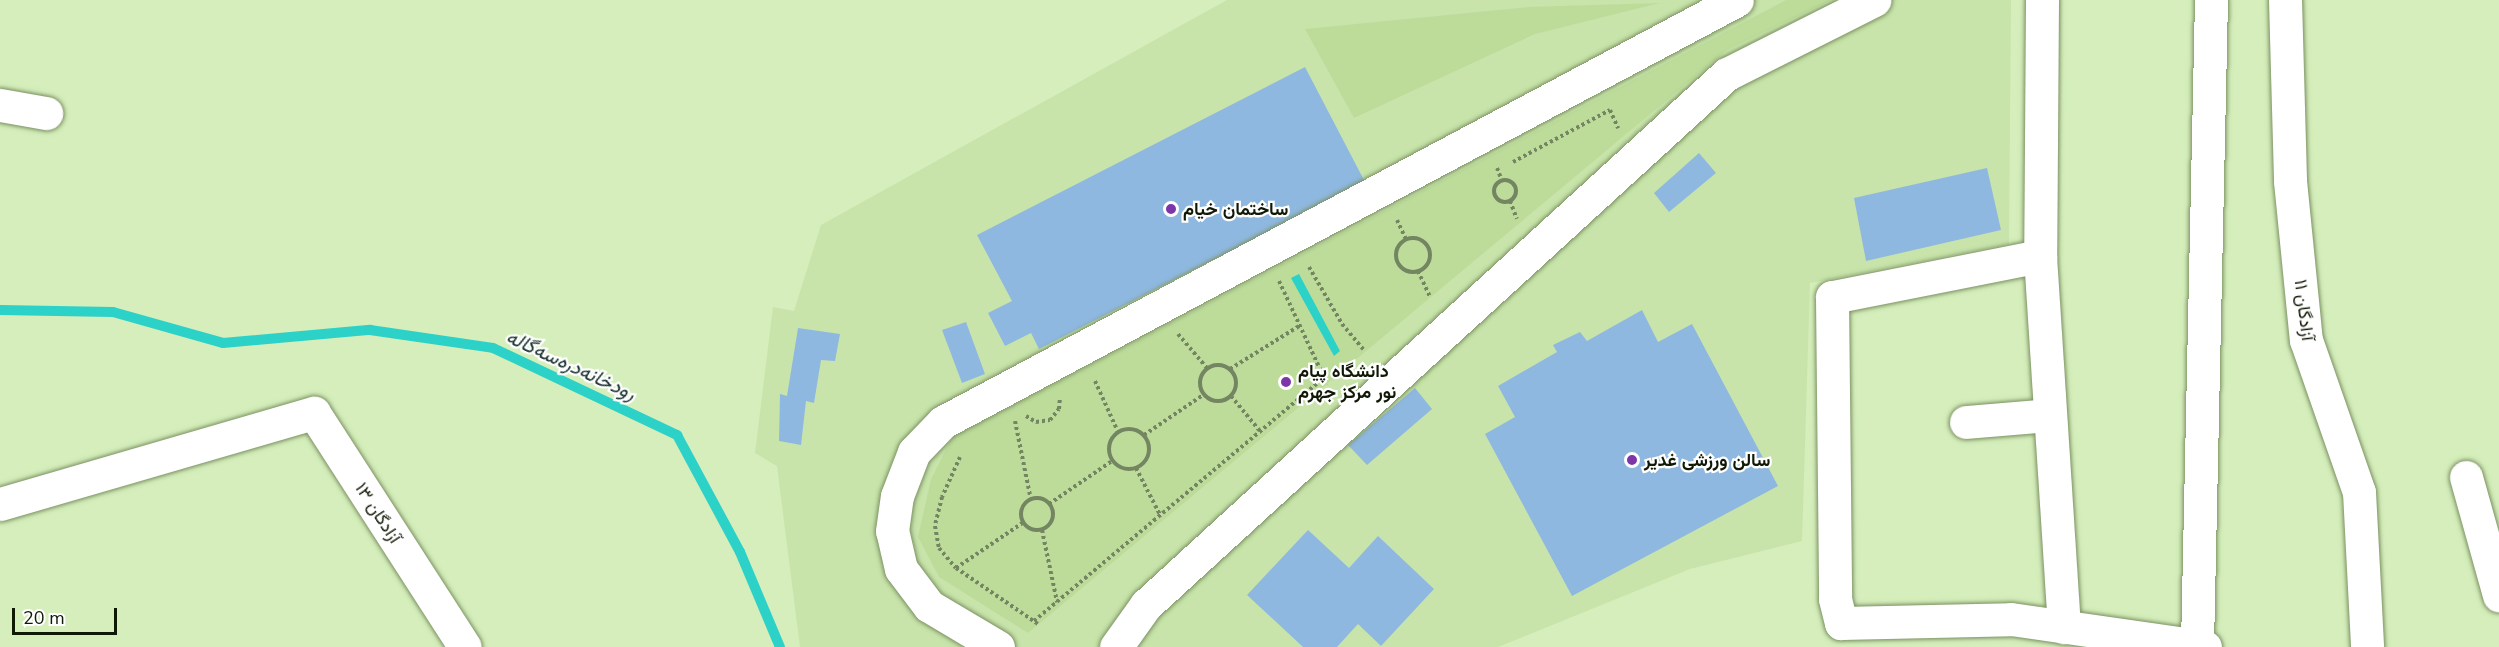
<!DOCTYPE html>
<html>
<head>
<meta charset="utf-8">
<style>
	body { margin:0 }
	#map { position:relative; width:2499px; height:647px; overflow:hidden; background:#d5eebb; font-family:"Nunito Sans",Vazirmatn,sans-serif }
	div>[style] { position:absolute }
	.built>* { inset:0; background:#c8e4aa }
	.green>* { inset:0; background:#bddc9a }
	.water>* { inset:0; background:#2cd1c7 }
	.stream>* { height:10px; margin:-5px; padding:0 5px; transform-origin:5px; border-radius:5px; background:#2cd1c7 }
	.building>* { inset:0; background:#8fb8e0 }
	.path>* { height:4px; margin-top:-2px; transform-origin:0; background:repeating-linear-gradient(90deg,#748562 0 3px,transparent 0 6px) }
	.path>.ring { margin:-2px; padding:0; box-sizing:content-box; background:none; border:4px solid #748562; border-radius:50% }
	.roads { filter:drop-shadow(0 0 2px #7b9162) drop-shadow(0 0 2px #7b9162) }
	.minor>* { height:33px; margin:-16.5px; padding:0 16.5px; transform-origin:16.5px; border-radius:16.5px; background:#fff }
	.dots>* { width:16px; height:16px; translate:-50% -50%; box-sizing:border-box; border:3px solid #fff; border-radius:50% }
	span { translate:-50% -50%; white-space:nowrap; text-align:center; line-height:1.15; -webkit-text-stroke:4.5px #fff; paint-order:stroke }
	.poi-label { font-size:18px; color:#101806; font-weight:700 }
	.left { translate:0 -50%; text-align:left }
	.street-label { font-size:18px; color:#101806 }
	.water-label { font-size:20px; color:#17302e; font-style:italic }
	.scale { position:absolute; left:12px; top:608px; width:105px; height:27px; box-sizing:border-box; border:3px solid #101806; border-top:0; padding-left:8px; font-size:18px; line-height:21px; white-space:nowrap; color:#101806; -webkit-text-stroke:4px #fff; paint-order:stroke }
</style>
</head>
<body>
<div id="map">
	<div class="built">
		<div style="clip-path:polygon(1227px 0,2011px 0,2009px 244px,1810px 283px,1802px 541px,1690px 569px,1498px 647px,800px 647px,777px 466px,755px 453px,773px 307px,794px 311px,821px 225px)"></div>
	</div>
	<div class="green">
		<div style="clip-path:polygon(1786px 0,1831px 0,1727px 50px,1028px 633px,939px 577px,918px 537px,931px 479px,952px 438px)"></div>
		<div style="clip-path:polygon(1660px 3px,1535px 34px,1354px 118px,1305px 29px,1528px 7px)"></div>
	</div>
	<div class="water">
		<div style="clip-path:polygon(1299px 274px,1340px 351px,1334px 356px,1291px 278px)"></div>
	</div>
	<div class="stream">
		<div style="left:0;top:310px;width:113px;rotate:1deg"></div>
		<div style="left:113px;top:312px;width:114px;rotate:15.7deg"></div>
		<div style="left:223px;top:343px;width:148px;rotate:-5.1deg"></div>
		<div style="left:370px;top:330px;width:124px;rotate:8.3deg"></div>
		<div style="left:493px;top:348px;width:204px;rotate:25.3deg"></div>
		<div style="left:677px;top:435px;width:133px;rotate:61.7deg"></div>
		<div style="left:740px;top:552px;width:103px;rotate:67.2deg"></div>
	</div>
	<div class="building">
		<div style="clip-path:polygon(1305px 67px,1365px 182px,1039px 349px,1031px 333px,1005px 346px,988px 313px,1012px 301px,977px 235px)"></div>
		<div style="clip-path:polygon(1699px 153px,1716px 173px,1669px 212px,1654px 193px)"></div>
		<div style="clip-path:polygon(1987px 168px,2001px 230px,1866px 261px,1854px 198px)"></div>
		<div style="clip-path:polygon(1642px 310px,1658px 342px,1692px 324px,1778px 486px,1572px 596px,1485px 434px,1515px 417px,1498px 386px,1557px 352px,1553px 345px,1580px 332px,1587px 341px)"></div>
		<div style="clip-path:polygon(966px 322px,985px 374px,962px 383px,942px 330px)"></div>
		<div style="clip-path:polygon(798px 328px,840px 334px,835px 361px,821px 360px,814px 403px,806px 401px,801px 445px,779px 441px,780px 394px,787px 396px)"></div>
		<div style="clip-path:polygon(1415px 388px,1432px 409px,1367px 465px,1348px 445px)"></div>
		<div style="clip-path:polygon(1308px 530px,1349px 568px,1378px 536px,1434px 589px,1381px 646px,1358px 624px,1337px 647px,1303px 647px,1247px 595px)"></div>
	</div>
	<div class="path">
		<div style="left:1610px;top:110px;width:20px;rotate:66deg"></div>
		<div style="left:1513px;top:162px;width:110px;rotate:-28.2deg"></div>
		<div style="left:1497px;top:168px;width:14px;rotate:69deg"></div>
		<div class="ring" style="left:1494px;top:180px;width:18px;height:18px"></div>
		<div style="left:1510px;top:201px;width:19px;rotate:69deg"></div>
		<div style="left:1397px;top:220px;width:21px;rotate:65deg"></div>
		<div class="ring" style="left:1396px;top:238px;width:30px;height:30px"></div>
		<div style="left:1309px;top:267px;width:66px;rotate:59.9deg"></div>
		<div style="left:1342px;top:324px;width:35px;rotate:50deg"></div>
		<div style="left:1418px;top:271px;width:29px;rotate:65deg"></div>
		<div style="left:1279px;top:281px;width:114px;rotate:65deg"></div>
		<div style="left:1178px;top:334px;width:45px;rotate:49.5deg"></div>
		<div class="ring" style="left:1200px;top:365px;width:32px;height:32px"></div>
		<div style="left:1230px;top:369px;width:81px;rotate:-31.9deg"></div>
		<div style="left:1095px;top:381px;width:56px;rotate:65.7deg"></div>
		<div style="left:1231px;top:396px;width:45px;rotate:50.4deg"></div>
		<div style="left:1026px;top:416px;width:12px;rotate:31deg"></div>
		<div style="left:1036px;top:422px;width:14px;rotate:-8deg"></div>
		<div style="left:1050px;top:420px;width:14px;rotate:-51deg"></div>
		<div style="left:1059px;top:409px;width:11px;rotate:-85deg"></div>
		<div style="left:1015px;top:421px;width:81px;rotate:78.6deg"></div>
		<div class="ring" style="left:1109px;top:429px;width:36px;height:36px"></div>
		<div style="left:1144px;top:435px;width:71px;rotate:-34.1deg"></div>
		<div style="left:960px;top:457px;width:44px;rotate:114.2deg"></div>
		<div style="left:942px;top:497px;width:30px;rotate:104deg"></div>
		<div style="left:935px;top:526px;width:22px;rotate:80deg"></div>
		<div style="left:939px;top:548px;width:26px;rotate:50deg"></div>
		<div style="left:956px;top:568px;width:99px;rotate:34.3deg"></div>
		<div style="left:1136px;top:468px;width:53px;rotate:62.9deg"></div>
		<div class="ring" style="left:1021px;top:498px;width:28px;height:28px"></div>
		<div style="left:1049px;top:504px;width:76px;rotate:-34.3deg"></div>
		<div style="left:1042px;top:530px;width:74px;rotate:78.2deg"></div>
		<div style="left:956px;top:568px;width:82px;rotate:-34.1deg"></div>
		<div style="left:1034px;top:621px;width:378px;rotate:-40deg"></div>
	</div>
	<div class="roads">
		<div class="minor">
			<div style="left:2042px;top:0;width:256px;rotate:90.4deg"></div>
			<div style="left:2040px;top:256px;width:212px;rotate:168.8deg"></div>
			<div style="left:1832px;top:297px;width:302px;rotate:89.4deg"></div>
			<div style="left:1835px;top:599px;width:25px;rotate:76deg"></div>
			<div style="left:1841px;top:623px;width:170px;rotate:-1.3deg"></div>
			<div style="left:2011px;top:619px;width:196px;rotate:8.2deg"></div>
			<div style="left:2285px;top:0;width:181px;rotate:88.4deg"></div>
			<div style="left:2290px;top:181px;width:160px;rotate:84.3deg"></div>
			<div style="left:2306px;top:340px;width:161px;rotate:70.8deg"></div>
			<div style="left:2359px;top:492px;width:155px;rotate:87deg"></div>
			<div style="left:0;top:105px;width:47px;rotate:9.9deg"></div>
			<div style="left:2040px;top:256px;width:372px;rotate:86.3deg"></div>
			<div style="left:1966px;top:422px;width:84px;rotate:-4.8deg"></div>
			<div style="left:2466px;top:477px;width:123px;rotate:74.4deg"></div>
			<div style="left:0;top:504px;width:327px;rotate:-16.2deg"></div>
			<div style="left:314px;top:413px;width:278px;rotate:57.2deg"></div>
			<div style="left:2197px;top:646px;width:646px;rotate:-88.76deg"></div>
			<div style="left:998px;top:647px;width:80px;rotate:-149.3deg"></div>
			<div style="left:929px;top:606px;width:46px;rotate:-127.1deg"></div>
			<div style="left:901px;top:569px;width:39px;rotate:-103deg"></div>
			<div style="left:892px;top:531px;width:35px;rotate:-82deg"></div>
			<div style="left:897px;top:496px;width:47px;rotate:-68.9deg"></div>
			<div style="left:914px;top:452px;width:42px;rotate:-46deg"></div>
			<div style="left:943px;top:422px;width:899px;rotate:-27.99deg"></div>
			<div style="left:1116px;top:647px;width:52px;rotate:-54.5deg"></div>
			<div style="left:1146px;top:605px;width:787px;rotate:-42.43deg"></div>
			<div style="left:1727px;top:74px;width:165px;rotate:-26.7deg"></div>
		</div>
	</div>
	<div class="dots">
		<div style="left:1171px;top:209px;background:#7c36aa"></div>
		<div style="left:1286px;top:382px;background:#7c36aa"></div>
		<div style="left:1632px;top:460px;background:#7c36aa"></div>
	</div>
	<div class="poi-label">
		<span class="left" style="left:1183px;top:209px">ساختمان خیام</span>
		<span class="left" style="left:1298px;top:382px">دانشگاه پیام<br>نور مرکز جهرم</span>
		<span class="left" style="left:1644px;top:460px">سالن ورزشی غدیر</span>
	</div>
	<div class="street-label">
		<span style="left:2304px;top:310px;rotate:83deg">آزادگان ۱۱</span>
		<span style="left:378px;top:513px;rotate:57deg">آزادگان ۱۳</span>
	</div>
	<div class="water-label">
		<span style="left:571px;top:365px;rotate:25deg">رودخانه‌دره‌سه‌گاله</span>
	</div>
	<div class="scale">20 m</div>
</div>
</body>
</html>
